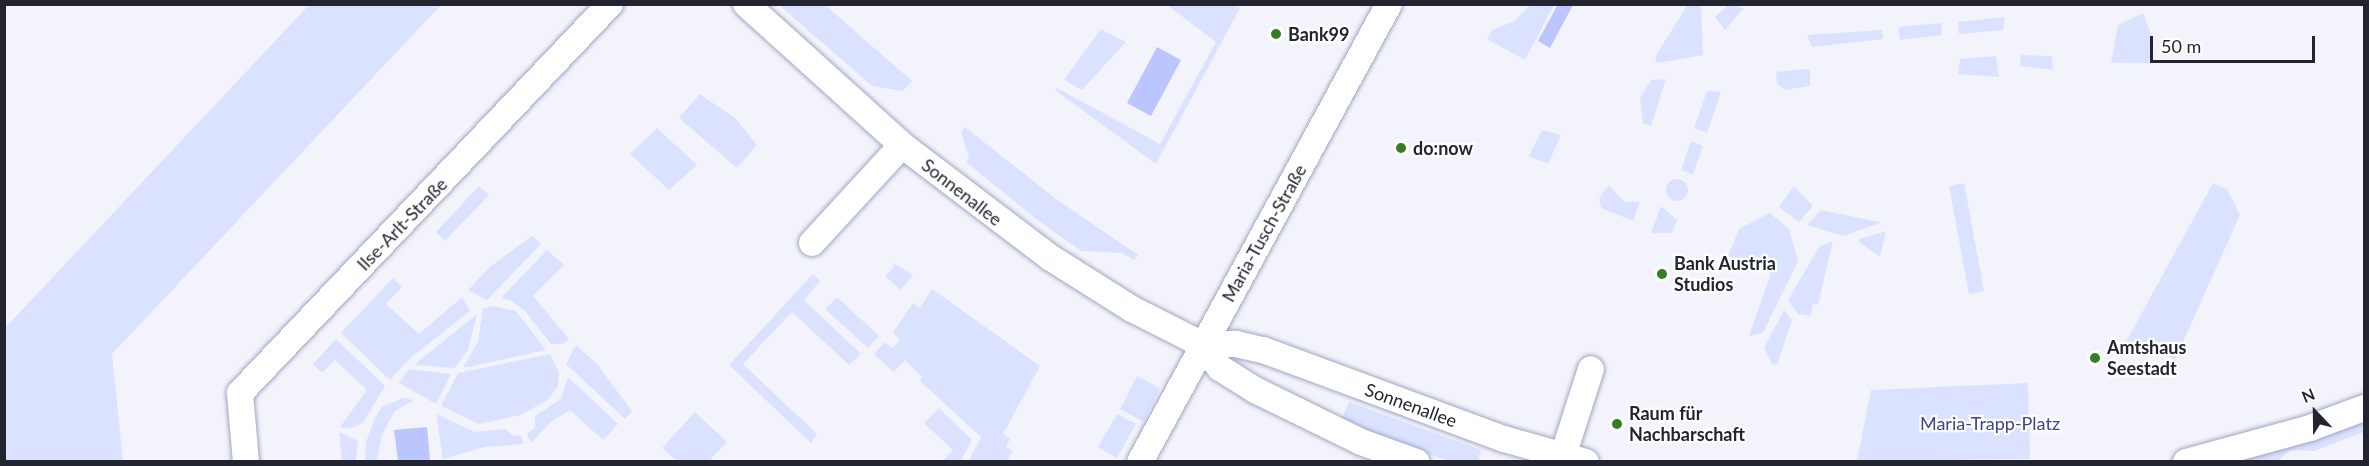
<!DOCTYPE html>
<html>
<head>
<meta charset="utf-8">
<style>
	body { margin:0 }
	#map { position:relative; width:2369px; height:466px; overflow:hidden; background:#f3f4fb; font-family:Lato,sans-serif }
	div>[style] { position:absolute }
	.green>* { inset:0; background:#dbe2ff }
	.round { border-radius:50% }
	.water>* { inset:0; background:#bac6fd }
	.roads { filter:drop-shadow(0 0 2px #a0a7c5) drop-shadow(0 0 2px #a0a7c5) }
	.minor>* { height:26px; margin:-13px; padding:0 13px; transform-origin:13px; border-radius:13px; background:#fff }
	.dots>* { width:16px; height:16px; translate:-50% -50%; box-sizing:border-box; border:3px solid #fff; border-radius:50% }
	span { translate:-50% -50%; white-space:nowrap; text-align:center; line-height:1.15; -webkit-text-stroke:4.5px #fff; paint-order:stroke }
	.poi-label { font-size:18px; color:#222530; font-weight:700 }
	.left { translate:0 -50%; text-align:left }
	.street-label { font-size:18px; color:#222530 }
	.park-label { font-size:18px; color:#3c4687 }
	.frame { position:absolute; inset:0; border:6px solid #222530; pointer-events:none }
	.north { position:absolute; left:2285px; top:382px; width:60px; height:60px; -webkit-text-stroke:4px #fff; paint-order:stroke; rotate:338deg; font-size:16px; font-weight:700; line-height:24px; text-align:center; color:#222530 }
	.north::after { content:''; display:block; margin:auto; width:21px; height:27px; background:#222530; clip-path:polygon(50% 0,100% 100%,50% 72%,0 100%) }
	.scale { position:absolute; left:2150px; top:36px; width:165px; height:27px; box-sizing:border-box; border:3px solid #222530; border-top:0; padding-left:8px; font-size:18px; line-height:21px; white-space:nowrap; color:#222530; -webkit-text-stroke:4px #fff; paint-order:stroke }
</style>
</head>
<body>
<div id="map">
	<div class="green">
		<div style="clip-path:polygon(1688px 4px,1701px 5px,1703px 55px,1657px 63px,1655px 57px)"></div>
		<div style="clip-path:polygon(309px 5px,441px 5px,112px 354px,123px 461px,5px 461px,5px 328px)"></div>
		<div style="clip-path:polygon(779px 5px,825px 5px,912px 81px,903px 91px,872px 86px)"></div>
		<div style="clip-path:polygon(1236px 5px,1240px 8px,1156px 164px,1055px 90px,1057px 88px,1160px 144px,1216px 42px,1167px 5px)"></div>
		<div style="clip-path:polygon(1530px 5px,1554px 5px,1525px 60px,1487px 39px,1492px 30px,1515px 21px)"></div>
		<div style="clip-path:polygon(1728px 5px,1744px 8px,1725px 30px,1715px 17px)"></div>
		<div style="clip-path:polygon(2143px 13px,2151px 34px,2149px 63px,2111px 63px,2118px 25px)"></div>
		<div style="clip-path:polygon(2005px 17px,2003px 30px,1959px 34px,1958px 22px)"></div>
		<div style="clip-path:polygon(1941px 23px,1942px 35px,1900px 40px,1898px 27px)"></div>
		<div style="clip-path:polygon(1101px 29px,1126px 42px,1082px 90px,1064px 80px)"></div>
		<div style="clip-path:polygon(1882px 30px,1883px 39px,1812px 47px,1807px 35px)"></div>
		<div style="clip-path:polygon(2021px 55px,2052px 56px,2053px 70px,2020px 66px)"></div>
		<div style="clip-path:polygon(1996px 56px,1999px 77px,1958px 74px,1960px 59px)"></div>
		<div style="clip-path:polygon(1806px 69px,1810px 71px,1810px 86px,1785px 90px,1777px 84px,1776px 72px)"></div>
		<div style="clip-path:polygon(1666px 79px,1651px 126px,1643px 123px,1640px 98px,1651px 80px)"></div>
		<div style="clip-path:polygon(1707px 91px,1721px 92px,1707px 133px,1694px 128px)"></div>
		<div style="clip-path:polygon(700px 94px,735px 118px,757px 145px,737px 168px,679px 118px)"></div>
		<div style="clip-path:polygon(965px 127px,1056px 199px,1138px 255px,1134px 260px,1122px 253px,1081px 251px,1036px 219px,966px 162px,969px 158px,961px 132px)"></div>
		<div style="clip-path:polygon(657px 128px,697px 165px,669px 190px,630px 154px)"></div>
		<div style="clip-path:polygon(1542px 130px,1561px 135px,1548px 164px,1529px 156px)"></div>
		<div style="clip-path:polygon(1691px 141px,1703px 146px,1693px 174px,1681px 170px)"></div>
		<div class="round" style="left:1666px;top:179px;width:22px;height:22px"></div>
		<div style="clip-path:polygon(1964px 183px,1984px 291px,1969px 294px,1949px 186px)"></div>
		<div style="clip-path:polygon(2213px 183px,2227px 189px,2240px 215px,2175px 360px,2156px 350px,2151px 356px,2126px 342px)"></div>
		<div style="clip-path:polygon(1609px 185px,1624px 202px,1640px 202px,1633px 221px,1601px 208px,1599px 198px)"></div>
		<div style="clip-path:polygon(479px 186px,489px 195px,445px 241px,436px 232px)"></div>
		<div style="clip-path:polygon(1794px 186px,1813px 206px,1799px 222px,1779px 207px)"></div>
		<div style="clip-path:polygon(1661px 206px,1677px 220px,1672px 233px,1651px 233px)"></div>
		<div style="clip-path:polygon(1821px 210px,1879px 222px,1880px 223px,1843px 236px,1807px 225px)"></div>
		<div style="clip-path:polygon(1770px 213px,1789px 229px,1798px 261px,1763px 333px,1749px 336px,1771px 273px,1728px 256px,1739px 229px)"></div>
		<div style="clip-path:polygon(1886px 231px,1880px 257px,1859px 242px,1860px 239px)"></div>
		<div style="clip-path:polygon(532px 236px,541px 244px,487px 300px,468px 290px,491px 266px)"></div>
		<div style="clip-path:polygon(1833px 241px,1818px 305px,1813px 304px,1811px 316px,1798px 314px,1788px 300px,1819px 247px)"></div>
		<div style="clip-path:polygon(547px 250px,564px 265px,533px 296px,569px 339px,563px 344px,551px 344px,525px 311px,512px 301px,501px 298px)"></div>
		<div style="clip-path:polygon(891px 262px,913px 275px,901px 290px,885px 276px,895px 266px)"></div>
		<div style="clip-path:polygon(813px 274px,820px 281px,804px 300px,861px 354px,849px 365px,792px 312px,743px 364px,817px 434px,811px 443px,729px 365px)"></div>
		<div style="clip-path:polygon(393px 278px,402px 287px,386px 304px,419px 334px,462px 297px,470px 311px,409px 359px,390px 380px,341px 333px)"></div>
		<div style="clip-path:polygon(932px 289px,1040px 366px,1003px 434px,1010px 439px,1006px 447px,1013px 451px,1007px 461px,969px 461px,981px 437px,920px 381px,922px 377px,905px 360px,894px 372px,874px 354px,885px 342px,892px 348px,900px 340px,893px 332px,913px 303px,920px 308px)"></div>
		<div style="clip-path:polygon(837px 297px,879px 336px,868px 348px,825px 309px)"></div>
		<div style="clip-path:polygon(493px 306px,516px 311px,546px 350px,463px 368px,478px 341px,483px 309px)"></div>
		<div style="clip-path:polygon(1784px 310px,1792px 320px,1777px 365px,1772px 364px,1764px 348px)"></div>
		<div style="clip-path:polygon(477px 314px,468px 350px,455px 368px,414px 365px)"></div>
		<div style="clip-path:polygon(336px 339px,385px 386px,363px 423px,351px 428px,340px 427px,367px 390px,335px 360px,322px 373px,313px 364px)"></div>
		<div style="clip-path:polygon(576px 345px,597px 364px,632px 411px,625px 419px,566px 364px)"></div>
		<div style="clip-path:polygon(550px 354px,559px 372px,558px 386px,548px 400px,520px 415px,479px 424px,441px 406px,458px 373px)"></div>
		<div style="clip-path:polygon(409px 369px,451px 374px,436px 404px,399px 383px)"></div>
		<div style="clip-path:polygon(1137px 376px,1160px 388px,1144px 422px,1120px 409px)"></div>
		<div style="clip-path:polygon(568px 377px,618px 424px,603px 440px,570px 410px,552px 421px,531px 443px,527px 434px,535px 427px,535px 416px,561px 399px)"></div>
		<div style="clip-path:polygon(2028px 383px,2030px 459px,1857px 461px,1871px 390px)"></div>
		<div style="clip-path:polygon(403px 398px,414px 400px,394px 412px,382px 435px,377px 461px,365px 461px,366px 442px,374px 420px,382px 407px)"></div>
		<div style="clip-path:polygon(1349px 402px,1481px 450px,1478px 461px,1449px 461px,1367px 432px,1342px 419px)"></div>
		<div style="clip-path:polygon(939px 408px,972px 440px,961px 461px,943px 461px,953px 450px,924px 423px)"></div>
		<div style="clip-path:polygon(695px 412px,727px 442px,709px 461px,677px 461px,662px 448px)"></div>
		<div style="clip-path:polygon(436px 414px,475px 432px,505px 429px,513px 436px,521px 435px,523px 444px,484px 447px,443px 459px)"></div>
		<div style="clip-path:polygon(1117px 414px,1136px 424px,1117px 458px,1098px 447px)"></div>
		<div style="clip-path:polygon(2364px 417px,2364px 432px,2314px 451px,2291px 450px,2277px 461px,2224px 462px)"></div>
		<div style="clip-path:polygon(339px 432px,358px 441px,356px 461px,342px 461px)"></div>
	</div>
	<div class="water">
		<div style="clip-path:polygon(1558px 4px,1573px 5px,1550px 48px,1538px 41px)"></div>
		<div style="clip-path:polygon(1157px 47px,1181px 60px,1151px 116px,1127px 103px)"></div>
		<div style="clip-path:polygon(427px 427px,430px 461px,398px 461px,394px 430px)"></div>
	</div>
	<div class="roads">
		<div class="minor">
			<div style="left:746px;top:4px;width:210px;rotate:42.1deg"></div>
			<div style="left:902px;top:145px;width:187px;rotate:37.2deg"></div>
			<div style="left:1051px;top:258px;width:96px;rotate:32.2deg"></div>
			<div style="left:1132px;top:309px;width:80px;rotate:26.9deg"></div>
			<div style="left:1203px;top:345px;width:29px;rotate:54deg"></div>
			<div style="left:1220px;top:368px;width:41px;rotate:32.2deg"></div>
			<div style="left:1255px;top:390px;width:118px;rotate:26.1deg"></div>
			<div style="left:1361px;top:442px;width:59px;rotate:19.7deg"></div>
			<div style="left:812px;top:243px;width:133px;rotate:-47.4deg"></div>
			<div style="left:1203px;top:345px;width:33px;rotate:-2deg"></div>
			<div style="left:1236px;top:344px;width:28px;rotate:13deg"></div>
			<div style="left:1263px;top:350px;width:257px;rotate:20.3deg"></div>
			<div style="left:1504px;top:439px;width:85px;rotate:15.7deg"></div>
			<div style="left:1563px;top:456px;width:91px;rotate:-72.2deg"></div>
			<div style="left:246px;top:462px;width:69px;rotate:-95deg"></div>
			<div style="left:240px;top:393px;width:537px;rotate:-46.43deg"></div>
			<div style="left:1140px;top:462px;width:521px;rotate:-61.47deg"></div>
			<div style="left:2186px;top:462px;width:129px;rotate:-15.3deg"></div>
			<div style="left:2310px;top:428px;width:58px;rotate:-20.3deg"></div>
		</div>
	</div>
	<div class="dots">
		<div style="left:1276px;top:34px;background:#377d21"></div>
		<div style="left:1401px;top:148px;background:#377d21"></div>
		<div style="left:1662px;top:274px;background:#377d21"></div>
		<div style="left:2095px;top:358px;background:#377d21"></div>
		<div style="left:1617px;top:424px;background:#377d21"></div>
	</div>
	<div class="poi-label">
		<span class="left" style="left:1288px;top:34px">Bank99</span>
		<span class="left" style="left:1413px;top:148px">do:now</span>
		<span class="left" style="left:1674px;top:274px">Bank Austria<br>Studios</span>
		<span class="left" style="left:2107px;top:358px">Amtshaus<br>Seestadt</span>
		<span class="left" style="left:1629px;top:424px">Raum für<br>Nachbarschaft</span>
	</div>
	<div class="street-label">
		<span style="left:962px;top:192px;rotate:38deg">Sonnenallee</span>
		<span style="left:402px;top:224px;rotate:-46deg">Ilse-Arlt-Straße</span>
		<span style="left:1264px;top:233px;rotate:-61deg">Maria-Tusch-Straße</span>
		<span style="left:1411px;top:405px;rotate:20deg">Sonnenallee</span>
	</div>
	<div class="park-label">
		<span style="left:1990px;top:423px">Maria-Trapp-Platz</span>
	</div>
	<div class="frame"></div>
	<div class="north">N</div>
	<div class="scale">50 m</div>
</div>
</body>
</html>
